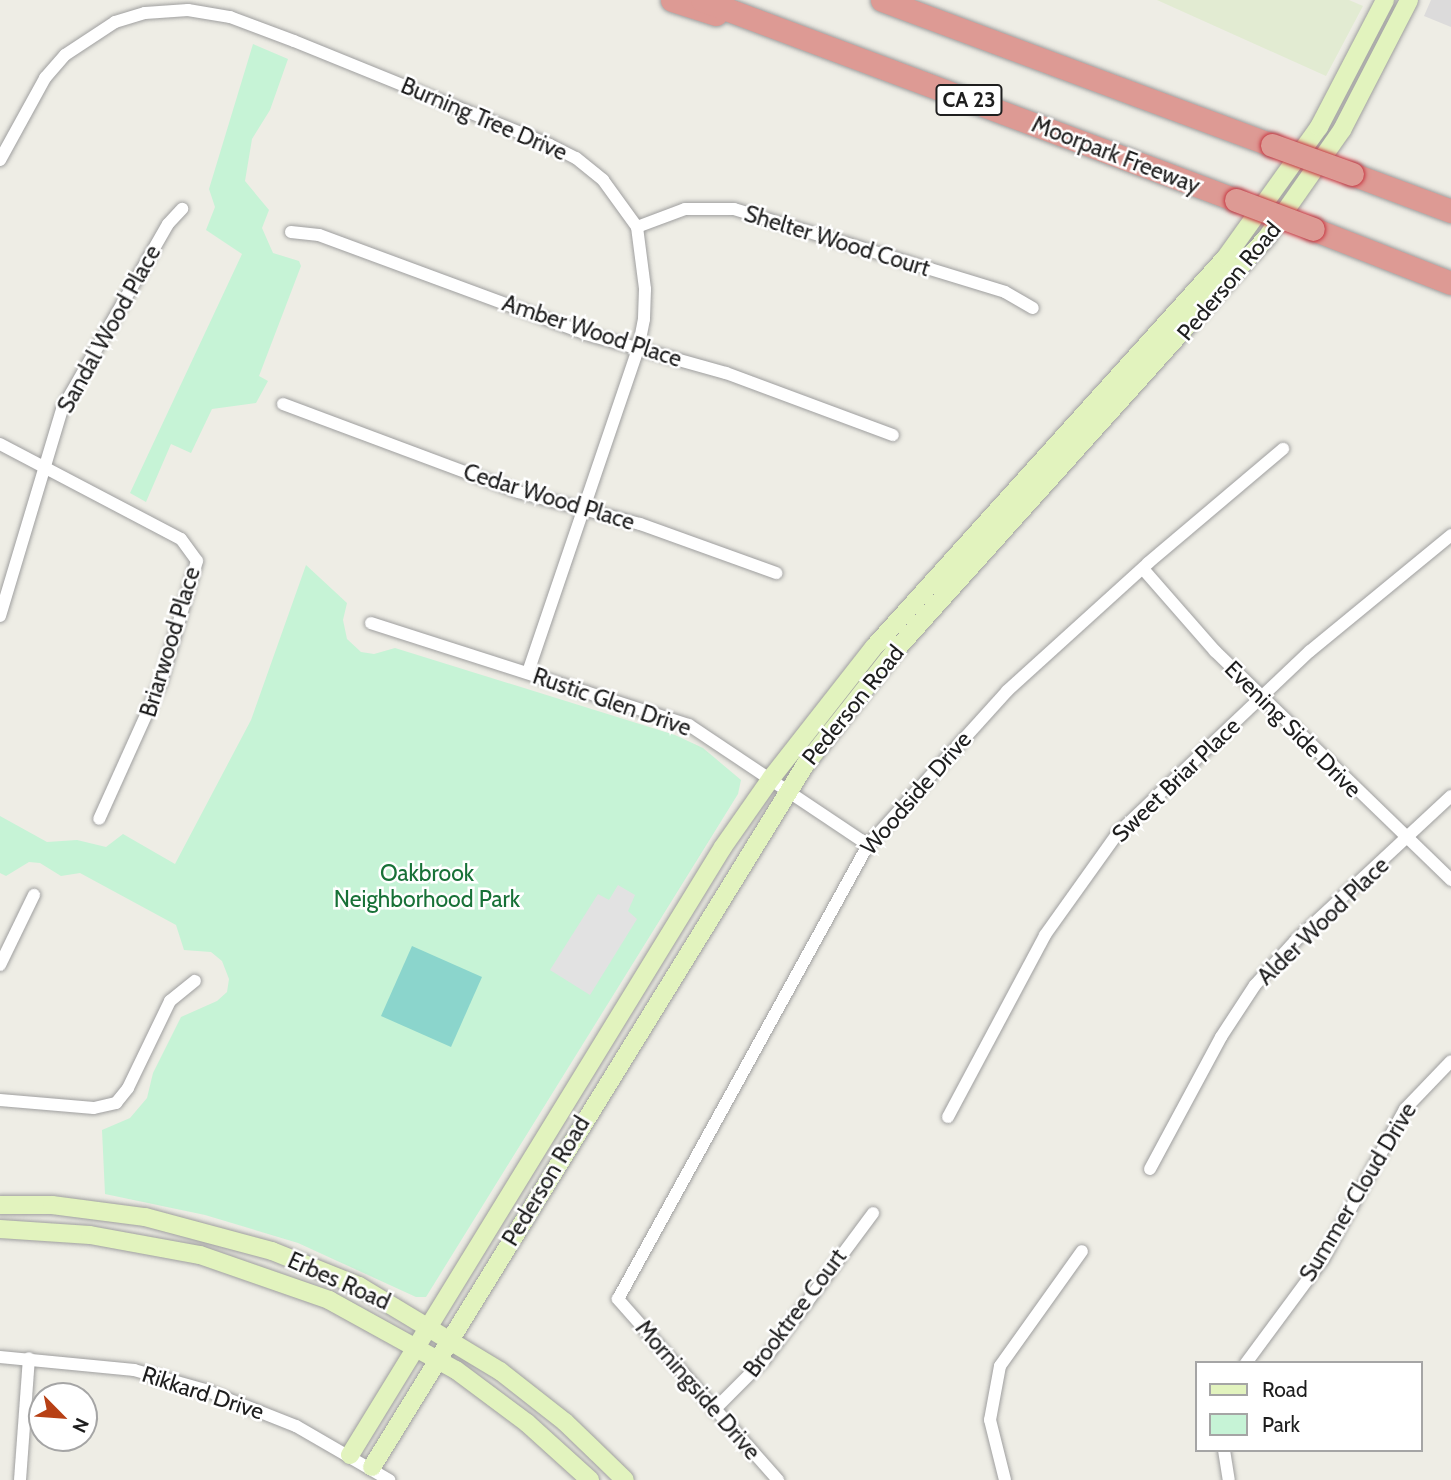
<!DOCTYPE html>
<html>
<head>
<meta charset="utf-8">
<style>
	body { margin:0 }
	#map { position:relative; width:1451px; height:1480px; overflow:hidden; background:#eeede5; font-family:Cabin,sans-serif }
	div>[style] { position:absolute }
	.residential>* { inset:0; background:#dcdbdb }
	.farmland>* { inset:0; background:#e2ebd2 }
	.park>* { inset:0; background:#c6f3d6 }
	.pitch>* { inset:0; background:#8bd5cc }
	.parking>* { inset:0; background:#e2e2e2 }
	.roads { filter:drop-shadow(0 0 2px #9f9f9f) drop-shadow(0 0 2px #9f9f9f) }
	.street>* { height:12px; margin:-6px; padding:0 6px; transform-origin:6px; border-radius:6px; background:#fff }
	.secondary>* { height:18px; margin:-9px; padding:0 9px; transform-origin:9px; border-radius:9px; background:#e2f3be }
	.highway>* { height:23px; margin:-11.5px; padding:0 11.5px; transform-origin:11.5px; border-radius:11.5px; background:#dd9a94 }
	.bridges { filter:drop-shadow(0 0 2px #c73641) drop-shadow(0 0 2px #c73641) }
	.highway-bridge>* { height:23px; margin:-11.5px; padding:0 11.5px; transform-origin:11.5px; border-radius:11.5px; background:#dd9a94 }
	span { translate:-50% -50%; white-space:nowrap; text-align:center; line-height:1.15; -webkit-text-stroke:5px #fff; paint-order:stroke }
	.shield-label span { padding:2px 5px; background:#fff; border:2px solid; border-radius:5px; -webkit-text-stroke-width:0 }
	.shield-label { font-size:21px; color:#1e1e1e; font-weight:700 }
	.street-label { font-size:23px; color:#1e1e1e }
	.park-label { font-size:23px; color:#177137 }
	.legend { position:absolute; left:1195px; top:1361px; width:228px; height:91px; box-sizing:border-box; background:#fff; border:2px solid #a5a5a5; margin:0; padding:9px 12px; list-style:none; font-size:21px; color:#1e1e1e }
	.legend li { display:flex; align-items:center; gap:14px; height:35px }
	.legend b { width:35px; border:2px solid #a5a5a5 }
	.north { position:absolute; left:28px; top:1382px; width:70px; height:70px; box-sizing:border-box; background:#fff; border:2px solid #a5a5a5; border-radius:50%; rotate:115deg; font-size:19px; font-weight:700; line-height:28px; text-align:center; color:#1e1e1e }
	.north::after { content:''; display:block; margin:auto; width:24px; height:32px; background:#b74015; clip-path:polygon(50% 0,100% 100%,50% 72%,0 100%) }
</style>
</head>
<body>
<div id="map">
	<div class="residential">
		<div style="clip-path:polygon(1431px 0,1451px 0,1451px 27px,1424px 16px)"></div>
	</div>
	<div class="farmland">
		<div style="clip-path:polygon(1157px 0,1349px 0,1363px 6px,1326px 76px)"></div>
	</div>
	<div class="park">
		<div style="clip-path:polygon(253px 44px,288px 59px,270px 110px,252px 139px,245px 181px,269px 210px,262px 228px,273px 253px,299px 261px,301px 266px,259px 376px,268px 381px,256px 403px,212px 409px,191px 453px,171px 444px,146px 502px,130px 493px,242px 254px,206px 230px,215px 207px,209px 189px)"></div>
		<div style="clip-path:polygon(306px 565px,347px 603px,343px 620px,347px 639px,361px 652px,374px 654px,395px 648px,675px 735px,703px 748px,741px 780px,738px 794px,426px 1297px,416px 1297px,298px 1243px,205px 1215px,105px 1194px,102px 1130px,130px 1118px,147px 1098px,153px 1073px,181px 1017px,217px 1001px,227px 992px,229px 979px,222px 961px,211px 952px,184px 950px,176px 925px,80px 873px,61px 876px,40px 863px,29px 862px,6px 876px,0 873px,0 816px,47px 842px,77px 840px,106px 847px,123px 834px,175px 864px,251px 720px)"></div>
	</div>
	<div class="pitch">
		<div style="clip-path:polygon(412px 946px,482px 977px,451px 1047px,381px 1016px)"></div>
	</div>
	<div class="parking">
		<div style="clip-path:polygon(618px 885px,635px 895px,628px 911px,637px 919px,590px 995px,550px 970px,598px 894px,609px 900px)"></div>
	</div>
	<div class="roads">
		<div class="street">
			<div style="left:0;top:160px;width:94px;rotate:-61.2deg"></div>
			<div style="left:45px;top:78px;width:30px;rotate:-49deg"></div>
			<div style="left:65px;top:55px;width:60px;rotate:-33.4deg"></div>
			<div style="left:115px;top:22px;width:31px;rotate:-17deg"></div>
			<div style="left:145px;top:13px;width:43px;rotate:-4deg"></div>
			<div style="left:188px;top:10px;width:43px;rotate:9.5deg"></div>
			<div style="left:230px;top:17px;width:68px;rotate:20.6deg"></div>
			<div style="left:294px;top:41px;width:276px;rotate:22.1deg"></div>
			<div style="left:550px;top:145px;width:29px;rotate:27deg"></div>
			<div style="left:576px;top:158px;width:35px;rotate:39deg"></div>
			<div style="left:603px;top:180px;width:58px;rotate:54.1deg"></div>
			<div style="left:637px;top:227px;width:63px;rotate:82.6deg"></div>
			<div style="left:645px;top:289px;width:30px;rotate:92deg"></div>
			<div style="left:644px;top:319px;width:31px;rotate:101deg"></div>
			<div style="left:638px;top:349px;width:342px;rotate:108.8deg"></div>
			<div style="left:637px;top:227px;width:51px;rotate:-20.6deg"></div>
			<div style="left:685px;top:209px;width:49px"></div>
			<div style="left:734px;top:209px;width:283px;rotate:17deg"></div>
			<div style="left:1005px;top:292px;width:32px;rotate:30deg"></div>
			<div style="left:291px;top:232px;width:28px;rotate:6deg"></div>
			<div style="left:319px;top:235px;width:285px;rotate:20.3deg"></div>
			<div style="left:586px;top:334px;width:145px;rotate:15.6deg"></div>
			<div style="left:726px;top:373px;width:178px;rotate:20.4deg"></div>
			<div style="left:283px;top:404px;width:251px;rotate:20.5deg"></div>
			<div style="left:518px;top:492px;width:126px;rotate:14.7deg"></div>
			<div style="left:640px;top:524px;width:145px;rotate:19.8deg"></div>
			<div style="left:0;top:444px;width:204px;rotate:27.7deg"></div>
			<div style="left:181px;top:539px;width:27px;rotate:54deg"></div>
			<div style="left:197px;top:561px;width:126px;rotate:106.6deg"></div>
			<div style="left:161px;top:682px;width:150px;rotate:114.3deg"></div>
			<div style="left:1144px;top:570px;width:108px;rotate:48.8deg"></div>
			<div style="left:1215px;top:651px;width:329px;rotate:44.1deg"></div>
			<div style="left:0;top:616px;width:216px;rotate:-73.3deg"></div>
			<div style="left:62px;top:409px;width:213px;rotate:-60.2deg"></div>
			<div style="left:168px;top:224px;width:21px;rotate:-47deg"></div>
			<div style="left:371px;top:623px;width:334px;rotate:17.8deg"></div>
			<div style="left:689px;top:725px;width:216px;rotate:33.8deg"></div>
			<div style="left:0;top:965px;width:78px;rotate:-64.1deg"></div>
			<div style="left:0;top:1100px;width:94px;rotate:4.9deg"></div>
			<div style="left:94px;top:1108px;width:23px;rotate:-13deg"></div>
			<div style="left:116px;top:1103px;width:19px;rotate:-51deg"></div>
			<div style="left:128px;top:1088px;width:97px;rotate:-64.2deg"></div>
			<div style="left:170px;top:1001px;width:32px;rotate:-39deg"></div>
			<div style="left:948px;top:1117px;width:206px;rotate:-61.9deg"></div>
			<div style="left:1045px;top:935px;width:124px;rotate:-54.5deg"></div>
			<div style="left:1117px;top:834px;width:266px;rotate:-43.5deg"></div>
			<div style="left:1310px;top:651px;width:183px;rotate:-39.4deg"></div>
			<div style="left:1150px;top:1169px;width:150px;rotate:-61.7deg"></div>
			<div style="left:1221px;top:1037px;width:62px;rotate:-56.8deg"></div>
			<div style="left:1255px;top:985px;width:59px;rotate:-47.7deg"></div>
			<div style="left:1295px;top:941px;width:213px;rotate:-42.9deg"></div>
			<div style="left:0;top:1357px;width:135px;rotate:5.5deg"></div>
			<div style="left:134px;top:1370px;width:74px;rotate:15.7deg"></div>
			<div style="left:205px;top:1390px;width:98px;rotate:21.6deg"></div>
			<div style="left:296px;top:1426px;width:108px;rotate:30.1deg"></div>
			<div style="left:1246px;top:1363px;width:129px;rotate:-53.5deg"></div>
			<div style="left:1323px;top:1259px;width:171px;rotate:-61.3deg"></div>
			<div style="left:1405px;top:1109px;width:66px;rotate:-46.2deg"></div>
			<div style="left:714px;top:1410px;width:71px;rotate:-45deg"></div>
			<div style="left:764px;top:1360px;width:183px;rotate:-53.4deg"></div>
			<div style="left:1224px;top:1450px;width:30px;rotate:81deg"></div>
			<div style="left:20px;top:1480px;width:122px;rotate:-85.8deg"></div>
			<div style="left:778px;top:1480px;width:242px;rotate:-131.5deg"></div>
			<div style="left:618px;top:1299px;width:518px;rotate:-61.16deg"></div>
			<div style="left:868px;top:845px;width:207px;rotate:-47.9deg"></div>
			<div style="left:1007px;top:691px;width:190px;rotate:-42.2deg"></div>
			<div style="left:1148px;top:563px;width:177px;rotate:-40.2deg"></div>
			<div style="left:1005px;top:1480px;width:62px;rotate:-104deg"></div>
			<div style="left:990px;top:1420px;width:55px;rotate:-79.5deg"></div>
			<div style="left:1000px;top:1366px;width:141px;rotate:-54.5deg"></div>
		</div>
		<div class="secondary">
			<div style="left:0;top:1205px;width:52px"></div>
			<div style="left:52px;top:1205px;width:94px;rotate:7.4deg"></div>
			<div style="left:145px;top:1217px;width:131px;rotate:15deg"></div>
			<div style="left:272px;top:1251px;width:94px;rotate:21.9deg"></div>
			<div style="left:359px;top:1286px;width:165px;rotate:31.1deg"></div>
			<div style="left:500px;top:1371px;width:83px;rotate:38.1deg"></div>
			<div style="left:565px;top:1422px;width:83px;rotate:44deg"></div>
			<div style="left:0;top:1229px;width:90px;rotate:3.8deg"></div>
			<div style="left:90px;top:1235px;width:112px;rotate:10.3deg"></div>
			<div style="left:200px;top:1255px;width:137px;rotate:19.2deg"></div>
			<div style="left:329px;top:1300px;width:145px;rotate:28.9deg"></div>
			<div style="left:456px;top:1370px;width:89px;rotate:36.7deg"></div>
			<div style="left:527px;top:1423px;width:85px;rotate:42.1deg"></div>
			<div style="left:350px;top:1455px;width:713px;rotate:-58.47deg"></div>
			<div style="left:723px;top:847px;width:85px;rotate:-55deg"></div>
			<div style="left:772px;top:777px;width:165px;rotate:-51.9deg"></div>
			<div style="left:874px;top:647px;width:525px;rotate:-47.93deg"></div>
			<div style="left:1226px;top:257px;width:160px;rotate:-54.4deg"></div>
			<div style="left:1319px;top:127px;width:143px;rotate:-62.5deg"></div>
			<div style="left:372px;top:1467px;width:825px;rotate:-58.33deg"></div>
			<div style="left:805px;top:765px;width:144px;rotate:-51.8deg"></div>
			<div style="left:894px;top:652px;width:558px;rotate:-48.05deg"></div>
			<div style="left:1267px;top:237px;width:131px;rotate:-55deg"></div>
			<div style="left:1342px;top:130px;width:146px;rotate:-62.7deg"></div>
		</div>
		<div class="highway">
			<div style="left:672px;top:0;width:46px;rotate:17.7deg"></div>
			<div style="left:702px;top:0;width:570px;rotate:20.53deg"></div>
			<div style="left:882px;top:0;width:416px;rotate:20.4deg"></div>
			<div style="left:1352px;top:174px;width:106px;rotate:20.5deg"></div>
			<div style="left:1313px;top:229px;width:148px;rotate:21.4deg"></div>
		</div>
	</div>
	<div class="bridges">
		<div class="highway-bridge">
			<div style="left:1272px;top:145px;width:85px;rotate:19.9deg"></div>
			<div style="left:1236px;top:200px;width:82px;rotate:20.6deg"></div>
		</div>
	</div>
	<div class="shield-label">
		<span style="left:969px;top:100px">CA 23</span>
	</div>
	<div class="street-label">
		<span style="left:484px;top:119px;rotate:23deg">Burning Tree Drive</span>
		<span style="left:1116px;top:155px;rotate:21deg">Moorpark Freeway</span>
		<span style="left:837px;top:241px;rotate:17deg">Shelter Wood Court</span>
		<span style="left:1229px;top:281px;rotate:-50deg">Pederson Road</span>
		<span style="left:109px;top:329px;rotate:-61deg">Sandal Wood Place</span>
		<span style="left:592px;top:331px;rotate:18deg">Amber Wood Place</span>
		<span style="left:549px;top:497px;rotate:17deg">Cedar Wood Place</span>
		<span style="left:170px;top:642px;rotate:-73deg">Briarwood Place</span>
		<span style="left:612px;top:702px;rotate:19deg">Rustic Glen Drive</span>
		<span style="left:853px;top:705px;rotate:-51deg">Pederson Road</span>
		<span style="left:1293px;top:729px;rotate:45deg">Evening Side Drive</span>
		<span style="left:1176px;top:780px;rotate:-44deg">Sweet Briar Place</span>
		<span style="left:916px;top:793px;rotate:-49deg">Woodside Drive</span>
		<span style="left:1323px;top:921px;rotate:-44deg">Alder Wood Place</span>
		<span style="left:546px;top:1181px;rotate:-59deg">Pederson Road</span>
		<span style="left:1358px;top:1192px;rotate:-59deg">Summer Cloud Drive</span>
		<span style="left:339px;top:1281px;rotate:24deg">Erbes Road</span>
		<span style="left:795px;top:1313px;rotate:-53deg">Brooktree Court</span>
		<span style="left:698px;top:1390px;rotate:49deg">Morningside Drive</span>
		<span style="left:203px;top:1393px;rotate:18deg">Rikkard Drive</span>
	</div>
	<div class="park-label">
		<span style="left:427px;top:886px">Oakbrook<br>Neighborhood Park</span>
	</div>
	<ul class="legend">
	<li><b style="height:9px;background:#e2f3be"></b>Road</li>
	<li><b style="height:19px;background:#c6f3d6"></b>Park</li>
	</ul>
	<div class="north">N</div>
</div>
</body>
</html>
